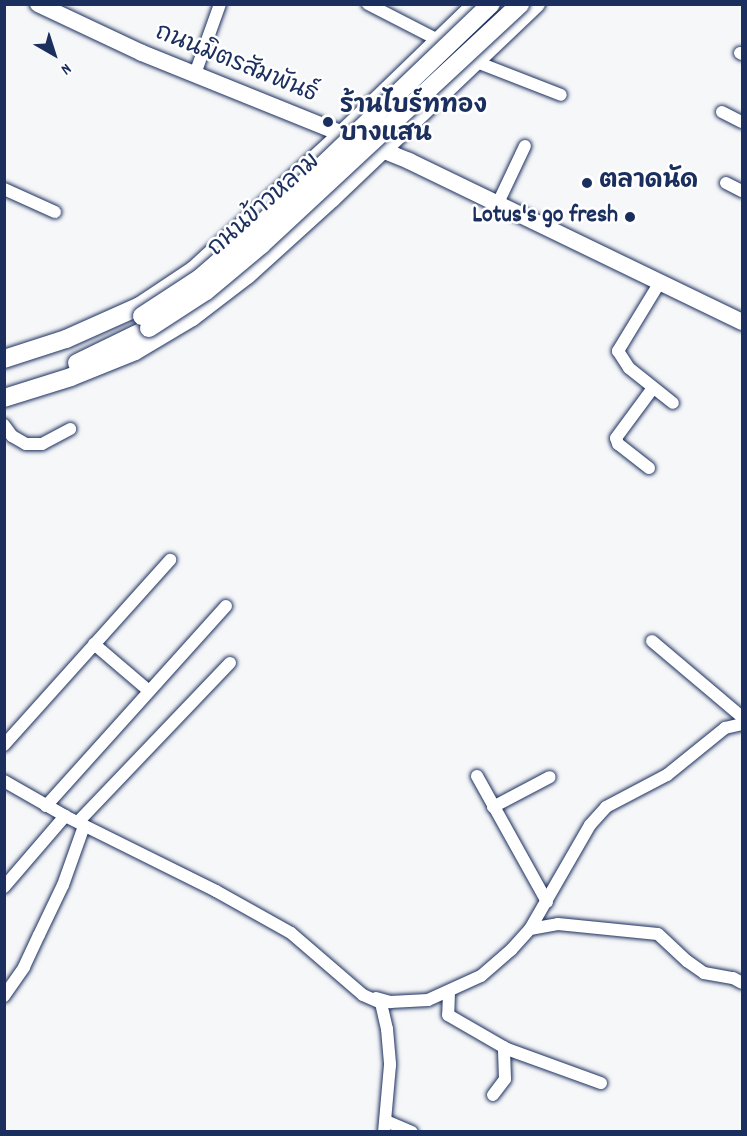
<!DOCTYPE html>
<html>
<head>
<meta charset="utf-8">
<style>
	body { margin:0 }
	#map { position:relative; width:747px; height:1136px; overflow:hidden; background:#f6f7f9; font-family:Dekko,"Playpen Sans Thai",sans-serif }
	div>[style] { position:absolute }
	.roads { filter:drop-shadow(0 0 2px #1b2f5e) drop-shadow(0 0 2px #1b2f5e) }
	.street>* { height:12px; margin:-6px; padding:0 6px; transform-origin:6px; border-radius:6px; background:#fff }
	.secondary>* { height:16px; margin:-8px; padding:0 8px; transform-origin:8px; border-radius:8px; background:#fff }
	.primary>* { height:18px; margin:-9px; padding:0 9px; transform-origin:9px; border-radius:9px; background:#fff }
	.bridges { filter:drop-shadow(0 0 2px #1b2f5e) drop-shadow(0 0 2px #1b2f5e) }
	.primary-bridge>* { height:18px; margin:-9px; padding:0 9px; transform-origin:9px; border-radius:9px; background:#fff }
	.dots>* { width:16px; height:16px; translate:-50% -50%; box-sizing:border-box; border:3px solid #fff; border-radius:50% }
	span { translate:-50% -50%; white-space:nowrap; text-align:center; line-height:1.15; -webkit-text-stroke:5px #fff; paint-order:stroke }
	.street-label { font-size:24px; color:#1b2f5e }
	.poi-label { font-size:24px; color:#1b2f5e; font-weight:700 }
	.left { translate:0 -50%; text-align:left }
	.right { translate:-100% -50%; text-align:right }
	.frame { position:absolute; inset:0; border:6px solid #1b2f5e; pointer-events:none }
	.north { position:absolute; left:24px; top:24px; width:60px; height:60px; -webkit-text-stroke:4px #fff; paint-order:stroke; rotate:141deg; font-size:16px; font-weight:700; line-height:24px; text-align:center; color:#1b2f5e }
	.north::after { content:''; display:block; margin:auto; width:21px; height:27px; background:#1b2f5e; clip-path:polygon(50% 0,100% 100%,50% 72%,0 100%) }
</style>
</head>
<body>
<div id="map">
	<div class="roads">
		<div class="street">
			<div style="left:368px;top:4px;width:81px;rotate:27.2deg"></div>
			<div style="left:740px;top:53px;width:2px;rotate:27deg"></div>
			<div style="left:474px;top:61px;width:93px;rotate:21.3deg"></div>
			<div style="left:195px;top:74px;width:74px;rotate:-70.3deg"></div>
			<div style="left:722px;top:112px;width:22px;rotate:27deg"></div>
			<div style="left:726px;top:183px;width:18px;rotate:27deg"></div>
			<div style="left:4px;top:189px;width:56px;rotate:24.3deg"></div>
			<div style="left:498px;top:203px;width:63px;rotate:-64.7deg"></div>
			<div style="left:660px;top:282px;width:81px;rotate:121.3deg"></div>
			<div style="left:618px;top:351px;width:20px;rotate:57deg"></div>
			<div style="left:629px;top:368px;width:56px;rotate:38.5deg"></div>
			<div style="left:4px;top:425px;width:14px;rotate:54deg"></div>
			<div style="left:12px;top:436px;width:16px;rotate:30deg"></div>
			<div style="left:26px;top:444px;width:16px"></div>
			<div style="left:42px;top:444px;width:32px;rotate:-28deg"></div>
			<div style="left:649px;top:468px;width:39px;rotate:-142deg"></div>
			<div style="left:618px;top:444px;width:6px;rotate:-108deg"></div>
			<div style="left:616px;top:438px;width:62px;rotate:-53.5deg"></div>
			<div style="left:652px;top:641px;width:118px;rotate:40.2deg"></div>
			<div style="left:94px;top:644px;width:72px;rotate:40.5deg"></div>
			<div style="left:4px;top:745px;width:249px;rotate:-48.1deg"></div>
			<div style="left:477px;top:776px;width:144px;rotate:60.9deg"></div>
			<div style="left:4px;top:781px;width:70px;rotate:29.8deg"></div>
			<div style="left:65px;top:816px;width:169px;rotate:26.4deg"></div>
			<div style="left:216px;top:891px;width:86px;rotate:29.2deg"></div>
			<div style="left:291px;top:933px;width:95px;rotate:40.7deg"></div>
			<div style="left:363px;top:995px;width:20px;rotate:24deg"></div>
			<div style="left:381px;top:1003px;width:27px;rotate:77deg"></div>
			<div style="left:387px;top:1029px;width:36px;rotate:85deg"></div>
			<div style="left:390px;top:1065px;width:67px;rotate:95.1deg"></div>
			<div style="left:46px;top:806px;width:269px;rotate:-48deg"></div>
			<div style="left:493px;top:807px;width:64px;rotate:-27.8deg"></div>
			<div style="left:78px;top:822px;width:220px;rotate:-46.3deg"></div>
			<div style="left:4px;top:887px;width:94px;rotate:-49.3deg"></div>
			<div style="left:530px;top:929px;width:28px;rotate:-10deg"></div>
			<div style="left:558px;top:924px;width:100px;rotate:5.7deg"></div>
			<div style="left:658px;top:934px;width:40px;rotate:43deg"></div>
			<div style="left:687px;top:961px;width:21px;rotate:35deg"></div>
			<div style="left:704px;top:973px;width:29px;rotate:10deg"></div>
			<div style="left:733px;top:978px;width:10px;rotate:29deg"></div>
			<div style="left:449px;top:992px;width:23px;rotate:92deg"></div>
			<div style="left:448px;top:1015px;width:68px;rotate:30deg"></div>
			<div style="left:507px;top:1049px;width:100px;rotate:19.9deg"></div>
			<div style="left:4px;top:996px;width:35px;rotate:-55deg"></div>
			<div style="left:24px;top:967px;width:35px;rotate:-65deg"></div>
			<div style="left:39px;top:935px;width:55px;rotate:-64.4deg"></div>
			<div style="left:63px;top:885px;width:63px;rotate:-70.4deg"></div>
			<div style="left:376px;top:998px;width:15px;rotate:16deg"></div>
			<div style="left:390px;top:1002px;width:38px;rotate:-3deg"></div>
			<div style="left:428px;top:1000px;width:58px;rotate:-24.4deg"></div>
			<div style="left:481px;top:976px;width:40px;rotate:-41deg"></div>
			<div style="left:511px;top:950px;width:28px;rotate:-48deg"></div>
			<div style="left:530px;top:929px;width:120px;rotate:-60deg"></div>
			<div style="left:590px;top:825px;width:24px;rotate:-48deg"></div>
			<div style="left:606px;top:807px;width:69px;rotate:-27.7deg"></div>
			<div style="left:667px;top:775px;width:75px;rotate:-39deg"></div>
			<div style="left:725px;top:728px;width:17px;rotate:-13deg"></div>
			<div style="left:493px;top:1095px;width:20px;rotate:-53deg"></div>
			<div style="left:505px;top:1079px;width:32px;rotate:-92deg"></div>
			<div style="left:386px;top:1121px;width:28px;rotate:23deg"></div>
		</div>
		<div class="secondary">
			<div style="left:38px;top:4px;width:115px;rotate:25.2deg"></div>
			<div style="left:142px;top:53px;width:288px;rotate:22deg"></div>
			<div style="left:409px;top:161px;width:370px;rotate:25.8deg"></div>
		</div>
		<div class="primary">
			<div style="left:4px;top:359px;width:65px;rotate:-17.9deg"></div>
			<div style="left:66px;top:339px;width:81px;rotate:-24deg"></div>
			<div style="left:140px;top:306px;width:65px;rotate:-33.7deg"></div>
			<div style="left:194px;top:270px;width:193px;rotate:-42.5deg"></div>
			<div style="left:336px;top:140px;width:196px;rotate:-44deg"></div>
			<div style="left:77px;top:363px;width:80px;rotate:-25.9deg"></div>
			<div style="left:4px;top:398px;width:70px;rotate:-17.4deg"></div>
			<div style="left:71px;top:377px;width:69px;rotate:-22.1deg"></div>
			<div style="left:135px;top:351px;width:66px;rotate:-30.8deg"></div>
			<div style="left:192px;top:317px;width:69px;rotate:-37.4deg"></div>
			<div style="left:247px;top:275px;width:115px;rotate:-42.2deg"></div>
			<div style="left:332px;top:198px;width:282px;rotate:-43.6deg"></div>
		</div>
	</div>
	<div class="bridges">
		<div class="primary-bridge">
			<div style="left:142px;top:316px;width:69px;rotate:-33.2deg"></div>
			<div style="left:200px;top:278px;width:69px;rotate:-40.9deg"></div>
			<div style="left:252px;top:233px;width:331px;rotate:-43.8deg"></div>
			<div style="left:149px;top:328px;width:68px;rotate:-33deg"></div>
			<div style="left:206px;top:291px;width:72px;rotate:-39.9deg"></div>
			<div style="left:261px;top:245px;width:354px;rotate:-42.9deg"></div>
		</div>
	</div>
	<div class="dots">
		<div style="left:328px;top:122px;background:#1b2f5e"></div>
		<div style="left:587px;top:183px;background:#1b2f5e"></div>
		<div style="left:630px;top:217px;background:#1b2f5e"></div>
	</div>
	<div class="street-label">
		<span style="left:236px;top:65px;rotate:22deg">ถนนมิตรสัมพันธ์</span>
		<span style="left:265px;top:206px;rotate:-42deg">ถนนข้าวหลาม</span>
	</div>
	<div class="poi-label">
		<span class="left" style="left:340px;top:122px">ร้านไบร์ททอง<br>บางแสน</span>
		<span class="left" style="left:599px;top:183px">ตลาดนัด</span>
		<span class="right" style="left:618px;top:217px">Lotus's go fresh</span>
	</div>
	<div class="frame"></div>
	<div class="north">N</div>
</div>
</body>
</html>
